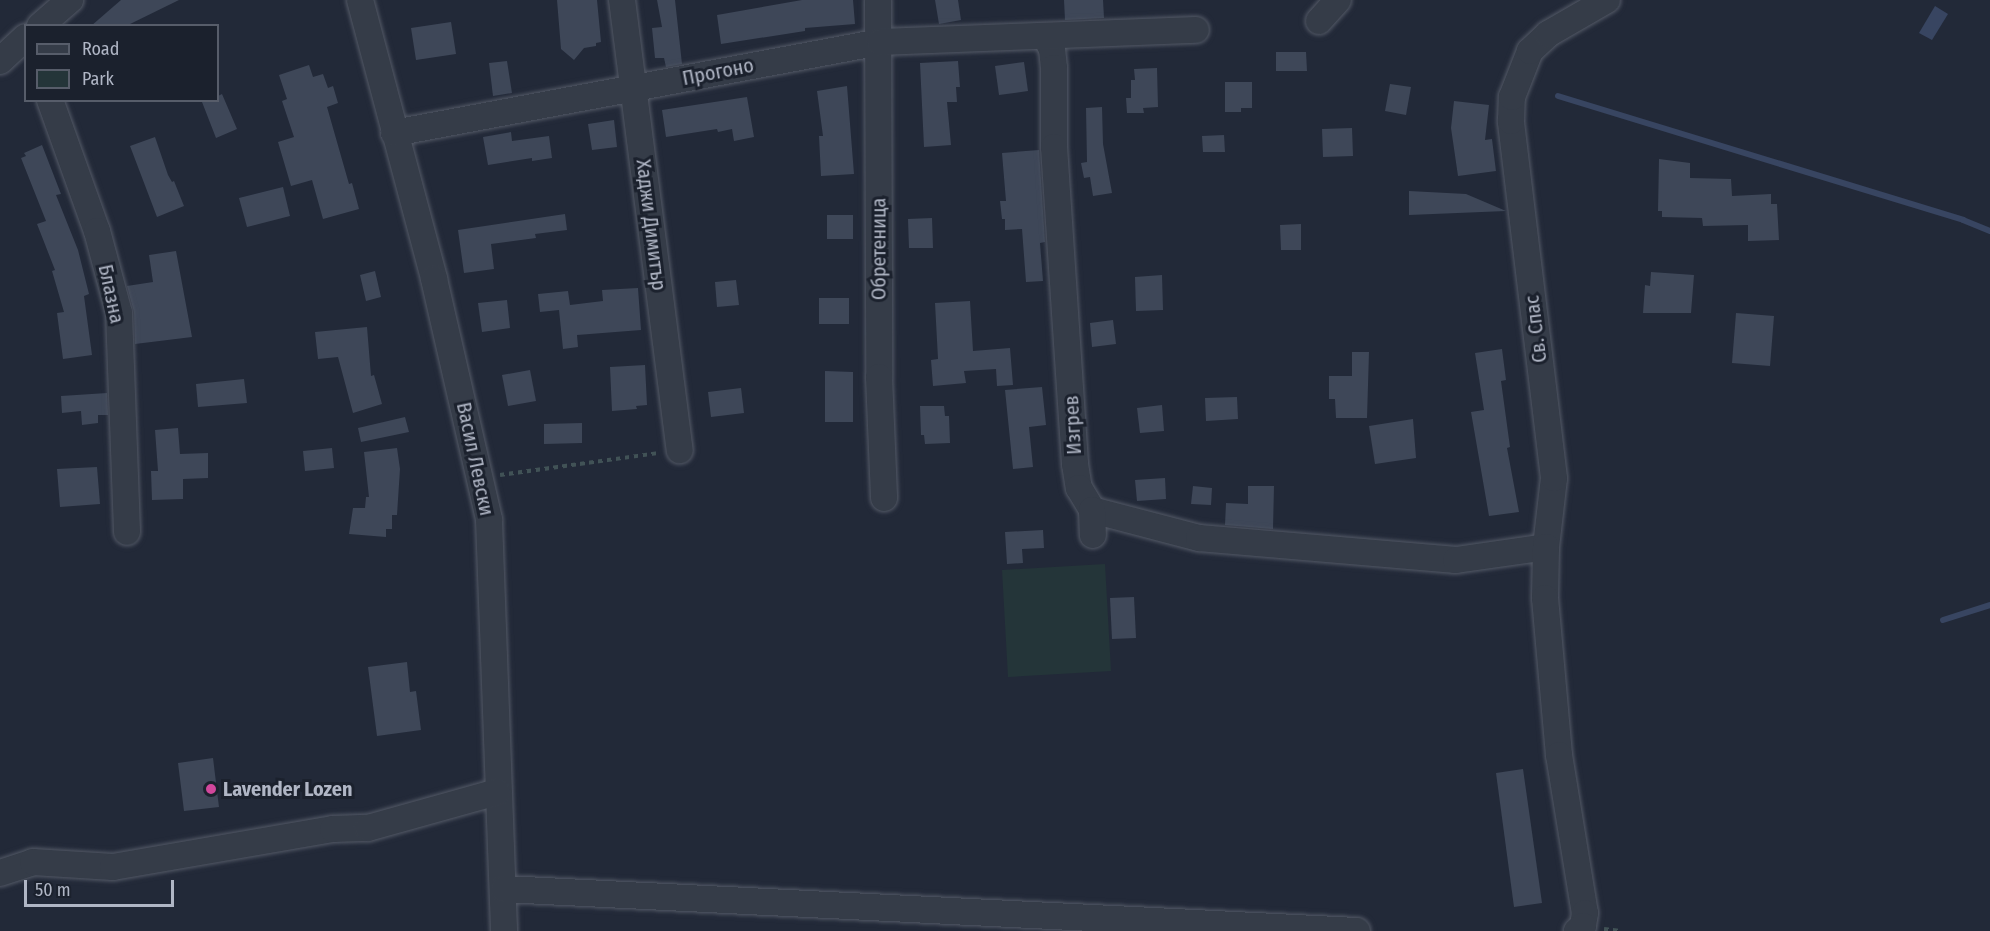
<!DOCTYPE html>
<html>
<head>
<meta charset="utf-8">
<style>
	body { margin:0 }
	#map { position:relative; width:1990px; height:931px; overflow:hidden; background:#222938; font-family:"Fira Sans Condensed",sans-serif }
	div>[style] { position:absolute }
	.green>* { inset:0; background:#243539 }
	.water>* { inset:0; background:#384561 }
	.stream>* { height:6px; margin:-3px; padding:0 3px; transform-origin:3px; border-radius:3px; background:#384561 }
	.building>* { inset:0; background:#3e4758 }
	.path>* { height:4px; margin-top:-2px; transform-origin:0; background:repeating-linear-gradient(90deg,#415256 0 4.5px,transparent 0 9px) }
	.roads { filter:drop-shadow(0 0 2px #535966) drop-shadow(0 0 2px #535966) }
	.minor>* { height:26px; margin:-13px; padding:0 13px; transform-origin:13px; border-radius:13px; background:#353c48 }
	.dots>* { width:16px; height:16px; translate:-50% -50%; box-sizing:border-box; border:3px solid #1b212d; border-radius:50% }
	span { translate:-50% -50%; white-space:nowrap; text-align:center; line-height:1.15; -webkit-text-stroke:6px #1b212d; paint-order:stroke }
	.street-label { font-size:20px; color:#b0b6c5 }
	.poi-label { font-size:20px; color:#b0b6c5; font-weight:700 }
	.left { translate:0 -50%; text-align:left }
	.legend { position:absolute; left:24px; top:24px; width:195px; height:78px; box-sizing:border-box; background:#1b212d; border:2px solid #575d6a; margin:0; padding:8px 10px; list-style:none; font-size:18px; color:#b0b6c5 }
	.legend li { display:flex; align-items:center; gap:12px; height:30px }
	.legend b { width:30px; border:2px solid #575d6a }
	.scale { position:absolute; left:24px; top:880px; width:150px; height:27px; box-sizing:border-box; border:3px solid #b0b6c5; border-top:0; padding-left:8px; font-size:18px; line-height:21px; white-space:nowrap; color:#b0b6c5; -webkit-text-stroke:4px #1b212d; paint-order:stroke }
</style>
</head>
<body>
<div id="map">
	<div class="green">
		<div style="clip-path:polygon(1105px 564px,1111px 671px,1008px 677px,1002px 570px)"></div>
	</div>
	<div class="water">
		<div style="clip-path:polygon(1935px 6px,1948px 14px,1932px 40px,1919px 33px)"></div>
	</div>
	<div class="stream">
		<div style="left:1558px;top:96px;width:424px;rotate:17deg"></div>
		<div style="left:1963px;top:220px;width:29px;rotate:22deg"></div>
		<div style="left:1943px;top:620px;width:49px;rotate:-17.7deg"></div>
	</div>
	<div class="building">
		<div style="clip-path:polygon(121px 0,179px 0,126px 26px,91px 26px)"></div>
		<div style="clip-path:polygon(557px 0,597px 0,601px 42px,596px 43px,596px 46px,584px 48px,574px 60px,561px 49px)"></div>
		<div style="clip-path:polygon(657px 0,675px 0,682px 64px,666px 67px,664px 58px,655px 58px,652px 28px,662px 27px)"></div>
		<div style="clip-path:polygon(802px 0,853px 0,855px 24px,805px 28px,805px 31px,721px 44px,717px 15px)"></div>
		<div style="clip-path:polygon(935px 0,958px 0,961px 20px,939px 24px)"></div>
		<div style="clip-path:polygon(1064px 0,1103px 0,1104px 18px,1065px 20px)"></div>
		<div style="clip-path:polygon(451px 22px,456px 54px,416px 60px,411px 28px)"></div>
		<div style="clip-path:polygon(1276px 52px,1306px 52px,1307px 71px,1276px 71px)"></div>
		<div style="clip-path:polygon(507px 61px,512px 93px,493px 96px,489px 63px)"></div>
		<div style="clip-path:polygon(958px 61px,960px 87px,956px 87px,957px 102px,947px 102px,951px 145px,924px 147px,920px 63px)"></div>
		<div style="clip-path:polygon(1024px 62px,1028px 91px,999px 95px,995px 66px)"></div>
		<div style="clip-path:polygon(309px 65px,313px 77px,323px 74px,328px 88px,333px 86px,338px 103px,327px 107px,349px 184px,352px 183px,359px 209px,323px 219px,312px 180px,291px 186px,278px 142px,294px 137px,282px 101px,287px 99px,279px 75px)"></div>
		<div style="clip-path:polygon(1157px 68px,1158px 107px,1143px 108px,1144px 113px,1127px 113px,1126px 98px,1131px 98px,1131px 80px,1135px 80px,1134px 69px)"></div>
		<div style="clip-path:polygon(1225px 82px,1252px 82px,1252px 108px,1241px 108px,1241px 112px,1225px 112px)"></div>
		<div style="clip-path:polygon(1390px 84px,1411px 87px,1406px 115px,1385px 111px)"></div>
		<div style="clip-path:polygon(847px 86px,854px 174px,821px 176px,819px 136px,823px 136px,817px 91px)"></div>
		<div style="clip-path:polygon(222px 94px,237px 129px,216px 138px,202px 102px,218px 100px,218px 96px)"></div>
		<div style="clip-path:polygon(747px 97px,754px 137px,734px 141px,732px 129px,718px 132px,717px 129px,666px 137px,662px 110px)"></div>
		<div style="clip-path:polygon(1454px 101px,1489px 105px,1485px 140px,1492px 139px,1496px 171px,1458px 176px,1451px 128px)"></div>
		<div style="clip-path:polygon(1102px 107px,1103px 144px,1112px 193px,1093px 196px,1090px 177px,1084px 178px,1081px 163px,1087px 162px,1086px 108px)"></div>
		<div style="clip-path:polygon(614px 120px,617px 147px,592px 150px,588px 124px)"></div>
		<div style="clip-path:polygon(1352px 128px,1353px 156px,1323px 157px,1322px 129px)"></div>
		<div style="clip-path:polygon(511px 132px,512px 141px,549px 136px,552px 158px,532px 161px,532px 158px,488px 165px,483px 137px)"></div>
		<div style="clip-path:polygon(1224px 135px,1225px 152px,1203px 152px,1202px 136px)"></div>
		<div style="clip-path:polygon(155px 137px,168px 175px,172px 182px,174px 181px,184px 206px,157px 217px,130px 146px)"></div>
		<div style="clip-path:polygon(42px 145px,61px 194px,56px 195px,78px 250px,89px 294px,84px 296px,92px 355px,63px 359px,57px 313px,64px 312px,52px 271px,55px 270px,37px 224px,46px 221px,21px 158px,26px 156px,24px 153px)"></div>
		<div style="clip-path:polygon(1039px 150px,1045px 242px,1040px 243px,1043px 281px,1026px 282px,1022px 229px,1005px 230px,1005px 219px,1002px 219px,1000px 201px,1006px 201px,1002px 153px)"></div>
		<div style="clip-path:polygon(1659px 159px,1690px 163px,1690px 178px,1731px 179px,1732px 196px,1771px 194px,1771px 204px,1777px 204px,1779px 240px,1748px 241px,1748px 225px,1703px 226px,1702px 218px,1662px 217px,1662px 211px,1658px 211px)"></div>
		<div style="clip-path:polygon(283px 187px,290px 216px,247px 227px,239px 198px)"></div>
		<div style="clip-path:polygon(1409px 191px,1466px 194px,1506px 211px,1409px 215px)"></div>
		<div style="clip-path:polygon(565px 214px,567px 230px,535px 234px,536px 238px,491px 244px,494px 269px,464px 273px,458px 230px)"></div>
		<div style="clip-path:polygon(827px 215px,853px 215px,853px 239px,827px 239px)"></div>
		<div style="clip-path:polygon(932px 218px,933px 248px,909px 248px,908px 219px)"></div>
		<div style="clip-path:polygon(1301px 224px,1301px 250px,1281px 250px,1280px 225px)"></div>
		<div style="clip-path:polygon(176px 251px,192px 337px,135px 344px,134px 312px,127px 286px,153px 282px,149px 255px)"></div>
		<div style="clip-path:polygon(375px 271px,381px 297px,366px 301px,360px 275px)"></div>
		<div style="clip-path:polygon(1651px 272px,1694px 275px,1691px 313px,1643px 313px,1645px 285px,1650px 286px)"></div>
		<div style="clip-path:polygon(1162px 275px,1163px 310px,1136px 311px,1135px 277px)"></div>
		<div style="clip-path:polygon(736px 280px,739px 305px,717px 307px,715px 282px)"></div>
		<div style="clip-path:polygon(638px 288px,641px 330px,577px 335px,578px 347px,563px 349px,559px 310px,540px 312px,538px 294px,568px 291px,570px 305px,603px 301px,602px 290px)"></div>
		<div style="clip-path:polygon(819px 298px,849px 298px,849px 324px,819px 324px)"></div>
		<div style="clip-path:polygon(507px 300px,510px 328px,482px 332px,478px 303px)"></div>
		<div style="clip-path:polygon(970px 301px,973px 351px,1010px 348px,1013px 385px,997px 386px,996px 369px,964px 371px,966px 383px,933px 386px,931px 360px,938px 359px,935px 303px)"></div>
		<div style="clip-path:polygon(1736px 313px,1774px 316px,1770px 366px,1732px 363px)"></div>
		<div style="clip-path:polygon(1113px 320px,1116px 344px,1092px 347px,1090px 323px)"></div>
		<div style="clip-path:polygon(367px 327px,371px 376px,374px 375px,382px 404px,353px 413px,338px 357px,318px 359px,315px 332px)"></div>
		<div style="clip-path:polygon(1502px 349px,1506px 380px,1501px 381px,1510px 447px,1507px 448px,1519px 512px,1489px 516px,1471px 412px,1484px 410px,1475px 353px)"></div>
		<div style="clip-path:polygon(1352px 352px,1369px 352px,1367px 418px,1336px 418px,1335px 399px,1329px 399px,1329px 376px,1352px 376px)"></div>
		<div style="clip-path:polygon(645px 365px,647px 405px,636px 406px,637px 409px,612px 411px,610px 367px)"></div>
		<div style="clip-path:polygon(530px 370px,536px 401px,508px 406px,502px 375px)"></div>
		<div style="clip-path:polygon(825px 371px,853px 372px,853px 422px,825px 422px)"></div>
		<div style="clip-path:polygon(244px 379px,247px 403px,198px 407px,196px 384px)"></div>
		<div style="clip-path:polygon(1042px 387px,1046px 425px,1029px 427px,1033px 467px,1013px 469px,1005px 390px)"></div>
		<div style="clip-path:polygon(741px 388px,744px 413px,711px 417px,708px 392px)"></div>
		<div style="clip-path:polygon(107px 393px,108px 415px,98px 415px,98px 423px,82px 425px,81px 411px,62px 413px,61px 396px)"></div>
		<div style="clip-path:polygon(1237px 397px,1238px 419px,1206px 421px,1205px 398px)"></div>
		<div style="clip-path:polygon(1162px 405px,1164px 431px,1140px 433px,1137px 408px)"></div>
		<div style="clip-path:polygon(920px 406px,944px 406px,945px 416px,949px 416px,950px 443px,925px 444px,924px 435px,921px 435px)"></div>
		<div style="clip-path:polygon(405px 417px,409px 432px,361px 442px,358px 428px)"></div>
		<div style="clip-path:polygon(1413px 419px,1416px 458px,1375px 464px,1369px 426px)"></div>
		<div style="clip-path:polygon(582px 423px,582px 443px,544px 444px,544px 424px)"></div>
		<div style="clip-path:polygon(178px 428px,180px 454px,208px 453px,208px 478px,183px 479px,183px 499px,152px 500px,151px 471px,158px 471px,155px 430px)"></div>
		<div style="clip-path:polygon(332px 448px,334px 468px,305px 471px,303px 451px)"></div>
		<div style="clip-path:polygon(397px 448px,400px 469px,397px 515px,392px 515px,392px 529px,386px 529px,386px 537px,349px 534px,353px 508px,365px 508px,366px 497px,369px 497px,364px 452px)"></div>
		<div style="clip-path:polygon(97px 467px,100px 504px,60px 507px,57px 469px)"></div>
		<div style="clip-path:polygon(1165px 478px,1166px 499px,1137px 501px,1135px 480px)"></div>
		<div style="clip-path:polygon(1193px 486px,1212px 488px,1211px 505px,1191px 504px)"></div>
		<div style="clip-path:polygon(1248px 486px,1274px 486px,1273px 529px,1225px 525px,1226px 503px,1248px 504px)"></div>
		<div style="clip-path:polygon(1043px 530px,1044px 548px,1022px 549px,1023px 563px,1007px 564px,1005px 532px)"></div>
		<div style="clip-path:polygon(1134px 597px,1136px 638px,1112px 639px,1110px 598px)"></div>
		<div style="clip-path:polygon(407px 662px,410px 692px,416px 691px,421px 730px,377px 736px,368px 667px)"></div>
		<div style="clip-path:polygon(213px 758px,219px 807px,184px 811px,178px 763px)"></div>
		<div style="clip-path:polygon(1523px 769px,1542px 903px,1514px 907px,1496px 773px)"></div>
	</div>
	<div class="path">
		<div style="left:500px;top:475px;width:161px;rotate:-7.9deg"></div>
		<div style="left:1604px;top:929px;width:17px;rotate:7deg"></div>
	</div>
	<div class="roads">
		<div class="minor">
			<div style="left:360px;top:0;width:289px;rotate:75.1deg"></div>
			<div style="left:434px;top:279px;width:247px;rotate:77.1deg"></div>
			<div style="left:489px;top:520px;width:411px;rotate:87.9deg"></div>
			<div style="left:622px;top:0;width:454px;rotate:82.7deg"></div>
			<div style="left:878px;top:0;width:377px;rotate:89.8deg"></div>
			<div style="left:879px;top:377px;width:121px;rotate:87.6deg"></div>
			<div style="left:1319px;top:21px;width:28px;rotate:-48deg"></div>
			<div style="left:40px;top:26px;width:40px;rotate:-41deg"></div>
			<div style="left:1045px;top:36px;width:15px;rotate:62deg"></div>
			<div style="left:1052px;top:49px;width:19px;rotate:84deg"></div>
			<div style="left:1054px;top:68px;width:79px;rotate:90deg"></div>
			<div style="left:1054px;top:147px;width:318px;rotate:86.2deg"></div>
			<div style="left:1075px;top:464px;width:24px;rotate:81deg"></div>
			<div style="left:1079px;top:488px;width:26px;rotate:59deg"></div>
			<div style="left:1092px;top:510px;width:111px;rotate:14.7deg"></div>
			<div style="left:1199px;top:538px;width:258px;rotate:4.9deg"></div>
			<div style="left:1456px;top:560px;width:91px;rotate:-8.2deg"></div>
			<div style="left:1546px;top:547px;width:69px;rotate:-83.4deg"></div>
			<div style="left:1554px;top:478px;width:360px;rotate:-96.9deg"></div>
			<div style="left:1511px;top:121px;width:24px;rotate:-88deg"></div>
			<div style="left:1512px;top:97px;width:49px;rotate:-68.6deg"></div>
			<div style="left:1530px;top:51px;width:25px;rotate:-43deg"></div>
			<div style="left:1548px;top:34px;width:68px;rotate:-30deg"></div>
			<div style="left:0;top:61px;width:35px;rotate:-43deg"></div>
			<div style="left:50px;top:100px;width:139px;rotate:70.3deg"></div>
			<div style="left:97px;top:231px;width:85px;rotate:75deg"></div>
			<div style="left:119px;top:313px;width:219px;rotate:87.9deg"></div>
			<div style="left:394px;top:133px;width:494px;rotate:-10.6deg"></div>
			<div style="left:880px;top:42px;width:316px;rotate:-2.2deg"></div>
			<div style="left:1092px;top:510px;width:25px;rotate:88deg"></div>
			<div style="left:1546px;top:547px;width:51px;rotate:91.1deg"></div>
			<div style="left:1545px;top:598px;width:158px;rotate:84.9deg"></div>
			<div style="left:1559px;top:755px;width:160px;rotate:80.7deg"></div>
			<div style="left:1585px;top:913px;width:13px;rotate:99deg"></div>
			<div style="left:1583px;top:926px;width:8px;rotate:140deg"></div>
			<div style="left:0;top:873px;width:35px;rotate:-18deg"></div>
			<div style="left:33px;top:862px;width:80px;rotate:3.6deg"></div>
			<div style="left:113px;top:867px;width:223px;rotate:-9.8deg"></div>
			<div style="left:333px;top:829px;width:35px;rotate:-2deg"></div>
			<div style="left:368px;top:828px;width:134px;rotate:-15.6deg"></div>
			<div style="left:504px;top:889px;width:854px;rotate:2.82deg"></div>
		</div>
	</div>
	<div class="dots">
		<div style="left:211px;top:789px;background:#d1479c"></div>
	</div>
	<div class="street-label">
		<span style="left:718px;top:72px;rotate:-11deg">Прогоно</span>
		<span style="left:651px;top:225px;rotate:83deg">Хаджи Димитър</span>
		<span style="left:879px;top:249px;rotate:-90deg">Обретеница</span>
		<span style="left:111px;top:294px;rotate:78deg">Блазна</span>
		<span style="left:1536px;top:329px;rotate:-97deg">Св. Спас</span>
		<span style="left:1073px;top:425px;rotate:-93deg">Изгрев</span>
		<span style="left:475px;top:459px;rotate:78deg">Васил Левски</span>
	</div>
	<div class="poi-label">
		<span class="left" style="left:223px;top:789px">Lavender Lozen</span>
	</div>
	<ul class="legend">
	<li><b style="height:8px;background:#353c48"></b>Road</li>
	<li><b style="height:16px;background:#243539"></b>Park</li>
	</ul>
	<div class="scale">50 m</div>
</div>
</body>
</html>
